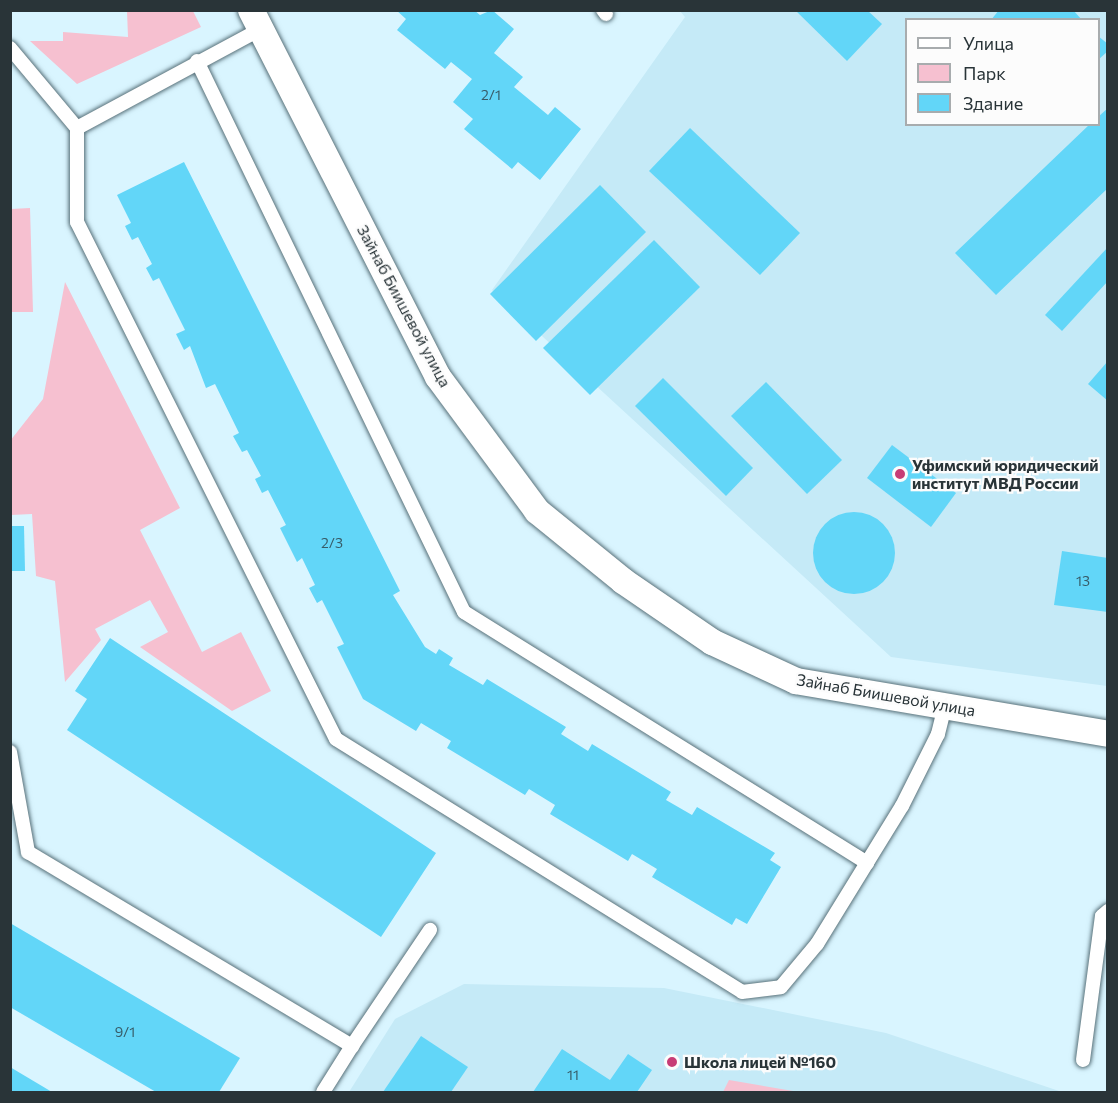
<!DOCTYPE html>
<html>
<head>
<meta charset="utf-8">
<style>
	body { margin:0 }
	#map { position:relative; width:1118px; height:1103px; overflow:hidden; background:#d9f5ff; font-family:Commissioner,sans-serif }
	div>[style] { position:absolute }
	.built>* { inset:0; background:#c5eaf7 }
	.green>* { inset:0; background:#f6c0d0 }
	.building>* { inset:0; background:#62d6f8 }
	.round { border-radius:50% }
	.roads { filter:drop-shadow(0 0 2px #58717a) drop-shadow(0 0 2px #58717a) }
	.service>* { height:14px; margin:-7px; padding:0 7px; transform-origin:7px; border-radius:7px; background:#fff }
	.minor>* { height:26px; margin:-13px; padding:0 13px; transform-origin:13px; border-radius:13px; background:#fff }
	.dots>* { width:16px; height:16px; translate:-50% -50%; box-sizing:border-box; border:3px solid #fcfcfc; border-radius:50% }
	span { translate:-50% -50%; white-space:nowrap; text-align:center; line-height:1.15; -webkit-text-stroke:4.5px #fcfcfc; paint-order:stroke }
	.number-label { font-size:14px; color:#375c68 }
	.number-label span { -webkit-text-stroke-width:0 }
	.street-label { font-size:16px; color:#293438 }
	.poi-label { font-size:16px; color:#293438; font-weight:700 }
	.left { translate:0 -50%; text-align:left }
	.frame { position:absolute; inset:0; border:12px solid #293438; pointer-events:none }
	.legend { position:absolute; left:905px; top:18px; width:195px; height:108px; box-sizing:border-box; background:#fcfcfc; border:2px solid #a8acae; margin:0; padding:8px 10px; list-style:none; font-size:18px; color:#293438 }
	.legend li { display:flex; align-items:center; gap:12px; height:30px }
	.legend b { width:30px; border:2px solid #a8acae }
</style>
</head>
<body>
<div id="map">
	<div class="built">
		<div style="clip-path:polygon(evenodd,680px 11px,1107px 11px,1107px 686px,891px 657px,492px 290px,685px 17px,680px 11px,906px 20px,1098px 20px,1098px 124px,906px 124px,906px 20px)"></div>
		<div style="clip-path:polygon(464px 984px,664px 988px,886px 1033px,1062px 1092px,349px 1092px,395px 1019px)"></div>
	</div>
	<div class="green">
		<div style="clip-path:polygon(127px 11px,193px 11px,201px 27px,77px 84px,30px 41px,63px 41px,63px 32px,128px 37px)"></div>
		<div style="clip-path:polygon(30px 208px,33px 312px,11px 312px,11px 209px)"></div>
		<div style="clip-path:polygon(65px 282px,180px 508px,140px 530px,202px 652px,241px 632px,271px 691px,232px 711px,140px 647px,168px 632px,150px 600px,95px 629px,101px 640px,65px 682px,55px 581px,36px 576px,32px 514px,11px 515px,10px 441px,43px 399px)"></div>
		<div style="clip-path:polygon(729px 1080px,799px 1092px,723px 1092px)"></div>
	</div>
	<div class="building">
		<div style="clip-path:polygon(396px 10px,474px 10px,480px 15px,492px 10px,514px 29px,494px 53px,523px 77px,514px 87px,548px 115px,555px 107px,581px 129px,540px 180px,518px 162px,512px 169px,464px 129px,473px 119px,453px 102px,472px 79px,451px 62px,445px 69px,397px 30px,406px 19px)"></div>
		<div style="clip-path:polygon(795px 10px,867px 10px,882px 24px,847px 61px)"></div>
		<div style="clip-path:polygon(999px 10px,1073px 10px,1082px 20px,991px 20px)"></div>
		<div style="clip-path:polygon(1098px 36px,1108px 44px,1108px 51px,1098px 60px)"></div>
		<div style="clip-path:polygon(1108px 108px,1108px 188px,996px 295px,955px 253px,1090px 124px,1098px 124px,1098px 117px)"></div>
		<div style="clip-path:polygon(690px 128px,800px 233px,760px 275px,649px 171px)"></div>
		<div style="clip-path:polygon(184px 162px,400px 591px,393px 595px,425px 647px,436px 654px,439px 649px,453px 658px,449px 665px,483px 685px,487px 679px,566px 727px,561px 734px,588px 751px,592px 744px,671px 792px,666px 800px,692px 815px,697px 807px,775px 853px,770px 860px,781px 867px,747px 924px,736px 918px,732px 925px,652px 877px,657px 869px,632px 854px,628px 861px,550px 814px,555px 805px,529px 789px,525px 795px,447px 748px,451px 741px,421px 723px,416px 731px,363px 699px,337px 647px,344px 644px,322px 600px,317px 603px,309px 588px,315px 585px,302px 558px,297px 562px,280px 528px,286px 525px,268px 490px,262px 493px,255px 479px,261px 476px,247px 450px,242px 452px,233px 436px,239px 433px,215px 384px,206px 388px,190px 346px,184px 350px,176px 334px,185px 330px,159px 278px,153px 281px,146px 268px,152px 264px,138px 237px,132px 240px,125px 226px,131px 223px,117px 195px)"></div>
		<div style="clip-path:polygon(600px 185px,646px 232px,536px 341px,490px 294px)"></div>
		<div style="clip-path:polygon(654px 240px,700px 287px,590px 395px,543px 348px)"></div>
		<div style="clip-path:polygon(1108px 247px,1108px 281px,1062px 331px,1045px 315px)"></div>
		<div style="clip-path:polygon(1108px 361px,1108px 401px,1088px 384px)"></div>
		<div style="clip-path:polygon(663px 378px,753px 468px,726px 496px,635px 406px)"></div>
		<div style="clip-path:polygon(766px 382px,842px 460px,807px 494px,731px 416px)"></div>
		<div style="clip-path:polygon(892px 445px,956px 493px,931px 527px,867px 478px)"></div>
		<div class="round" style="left:813px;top:512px;width:82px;height:82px"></div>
		<div style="clip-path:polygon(10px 526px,24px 526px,25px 571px,10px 571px)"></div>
		<div style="clip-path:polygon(1062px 551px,1108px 558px,1108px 612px,1054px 605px)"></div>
		<div style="clip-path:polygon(110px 638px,436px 853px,381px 937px,67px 730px,87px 699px,75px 691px)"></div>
		<div style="clip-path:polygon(10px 923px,240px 1058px,219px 1092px,156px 1092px,10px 1007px)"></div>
		<div style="clip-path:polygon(421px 1036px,468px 1067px,451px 1092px,383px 1092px)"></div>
		<div style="clip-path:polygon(562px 1049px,610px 1080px,628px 1054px,652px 1070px,637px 1092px,533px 1092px)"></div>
		<div style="clip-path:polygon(10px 1067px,52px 1092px,10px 1092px)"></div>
	</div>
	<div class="roads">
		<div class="service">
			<div style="left:603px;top:10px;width:5px;rotate:53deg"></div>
			<div style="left:10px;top:48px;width:104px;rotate:50.1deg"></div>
			<div style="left:77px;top:128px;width:94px;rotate:90deg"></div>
			<div style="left:77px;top:222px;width:578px;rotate:63.39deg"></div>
			<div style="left:336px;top:739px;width:478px;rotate:31.9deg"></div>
			<div style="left:742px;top:992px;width:39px;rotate:-7deg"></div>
			<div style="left:781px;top:987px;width:56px;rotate:-50.1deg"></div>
			<div style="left:817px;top:944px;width:162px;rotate:-58.4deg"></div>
			<div style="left:902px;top:806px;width:80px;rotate:-63.4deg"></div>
			<div style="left:938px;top:734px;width:29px;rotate:-76deg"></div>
			<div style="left:197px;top:61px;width:612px;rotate:64.15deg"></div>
			<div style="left:464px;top:612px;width:475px;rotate:31.9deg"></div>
			<div style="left:77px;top:128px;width:209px;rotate:-28.3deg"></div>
			<div style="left:10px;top:752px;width:102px;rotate:79.8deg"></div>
			<div style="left:28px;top:852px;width:378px;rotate:30.9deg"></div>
			<div style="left:352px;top:1046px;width:54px;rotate:122.2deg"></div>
			<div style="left:352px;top:1046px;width:140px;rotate:-56.1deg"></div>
			<div style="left:1083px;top:1060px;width:145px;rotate:-82.5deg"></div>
			<div style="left:1102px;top:916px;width:8px;rotate:-40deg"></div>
		</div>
		<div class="minor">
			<div style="left:251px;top:10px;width:412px;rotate:63deg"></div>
			<div style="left:438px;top:377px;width:167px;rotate:53.5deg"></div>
			<div style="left:537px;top:511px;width:111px;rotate:39.1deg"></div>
			<div style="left:623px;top:581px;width:108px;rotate:34.4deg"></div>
			<div style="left:712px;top:642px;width:93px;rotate:24.9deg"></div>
			<div style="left:796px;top:681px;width:316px;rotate:9.6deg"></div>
		</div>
	</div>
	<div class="dots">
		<div style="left:900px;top:474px;background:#c73d76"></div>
		<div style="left:672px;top:1062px;background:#c73d76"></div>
	</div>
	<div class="number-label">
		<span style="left:491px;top:95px">2/1</span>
		<span style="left:332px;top:543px">2/3</span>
		<span style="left:1083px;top:581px">13</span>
		<span style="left:125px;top:1032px">9/1</span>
		<span style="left:573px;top:1075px">11</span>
	</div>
	<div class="street-label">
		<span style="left:404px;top:306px;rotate:62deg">Зайнаб Биишевой улица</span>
		<span style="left:886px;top:695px;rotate:10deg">Зайнаб Биишевой улица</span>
	</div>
	<div class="poi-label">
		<span class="left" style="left:912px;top:474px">Уфимский юридический<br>институт МВД России</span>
		<span class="left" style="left:684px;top:1062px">Школа лицей №160</span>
	</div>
	<div class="frame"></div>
	<ul class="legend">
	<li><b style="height:8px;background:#fff"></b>Улица</li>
	<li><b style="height:16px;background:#f6c0d0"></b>Парк</li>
	<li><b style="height:16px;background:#62d6f8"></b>Здание</li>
	</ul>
</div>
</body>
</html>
